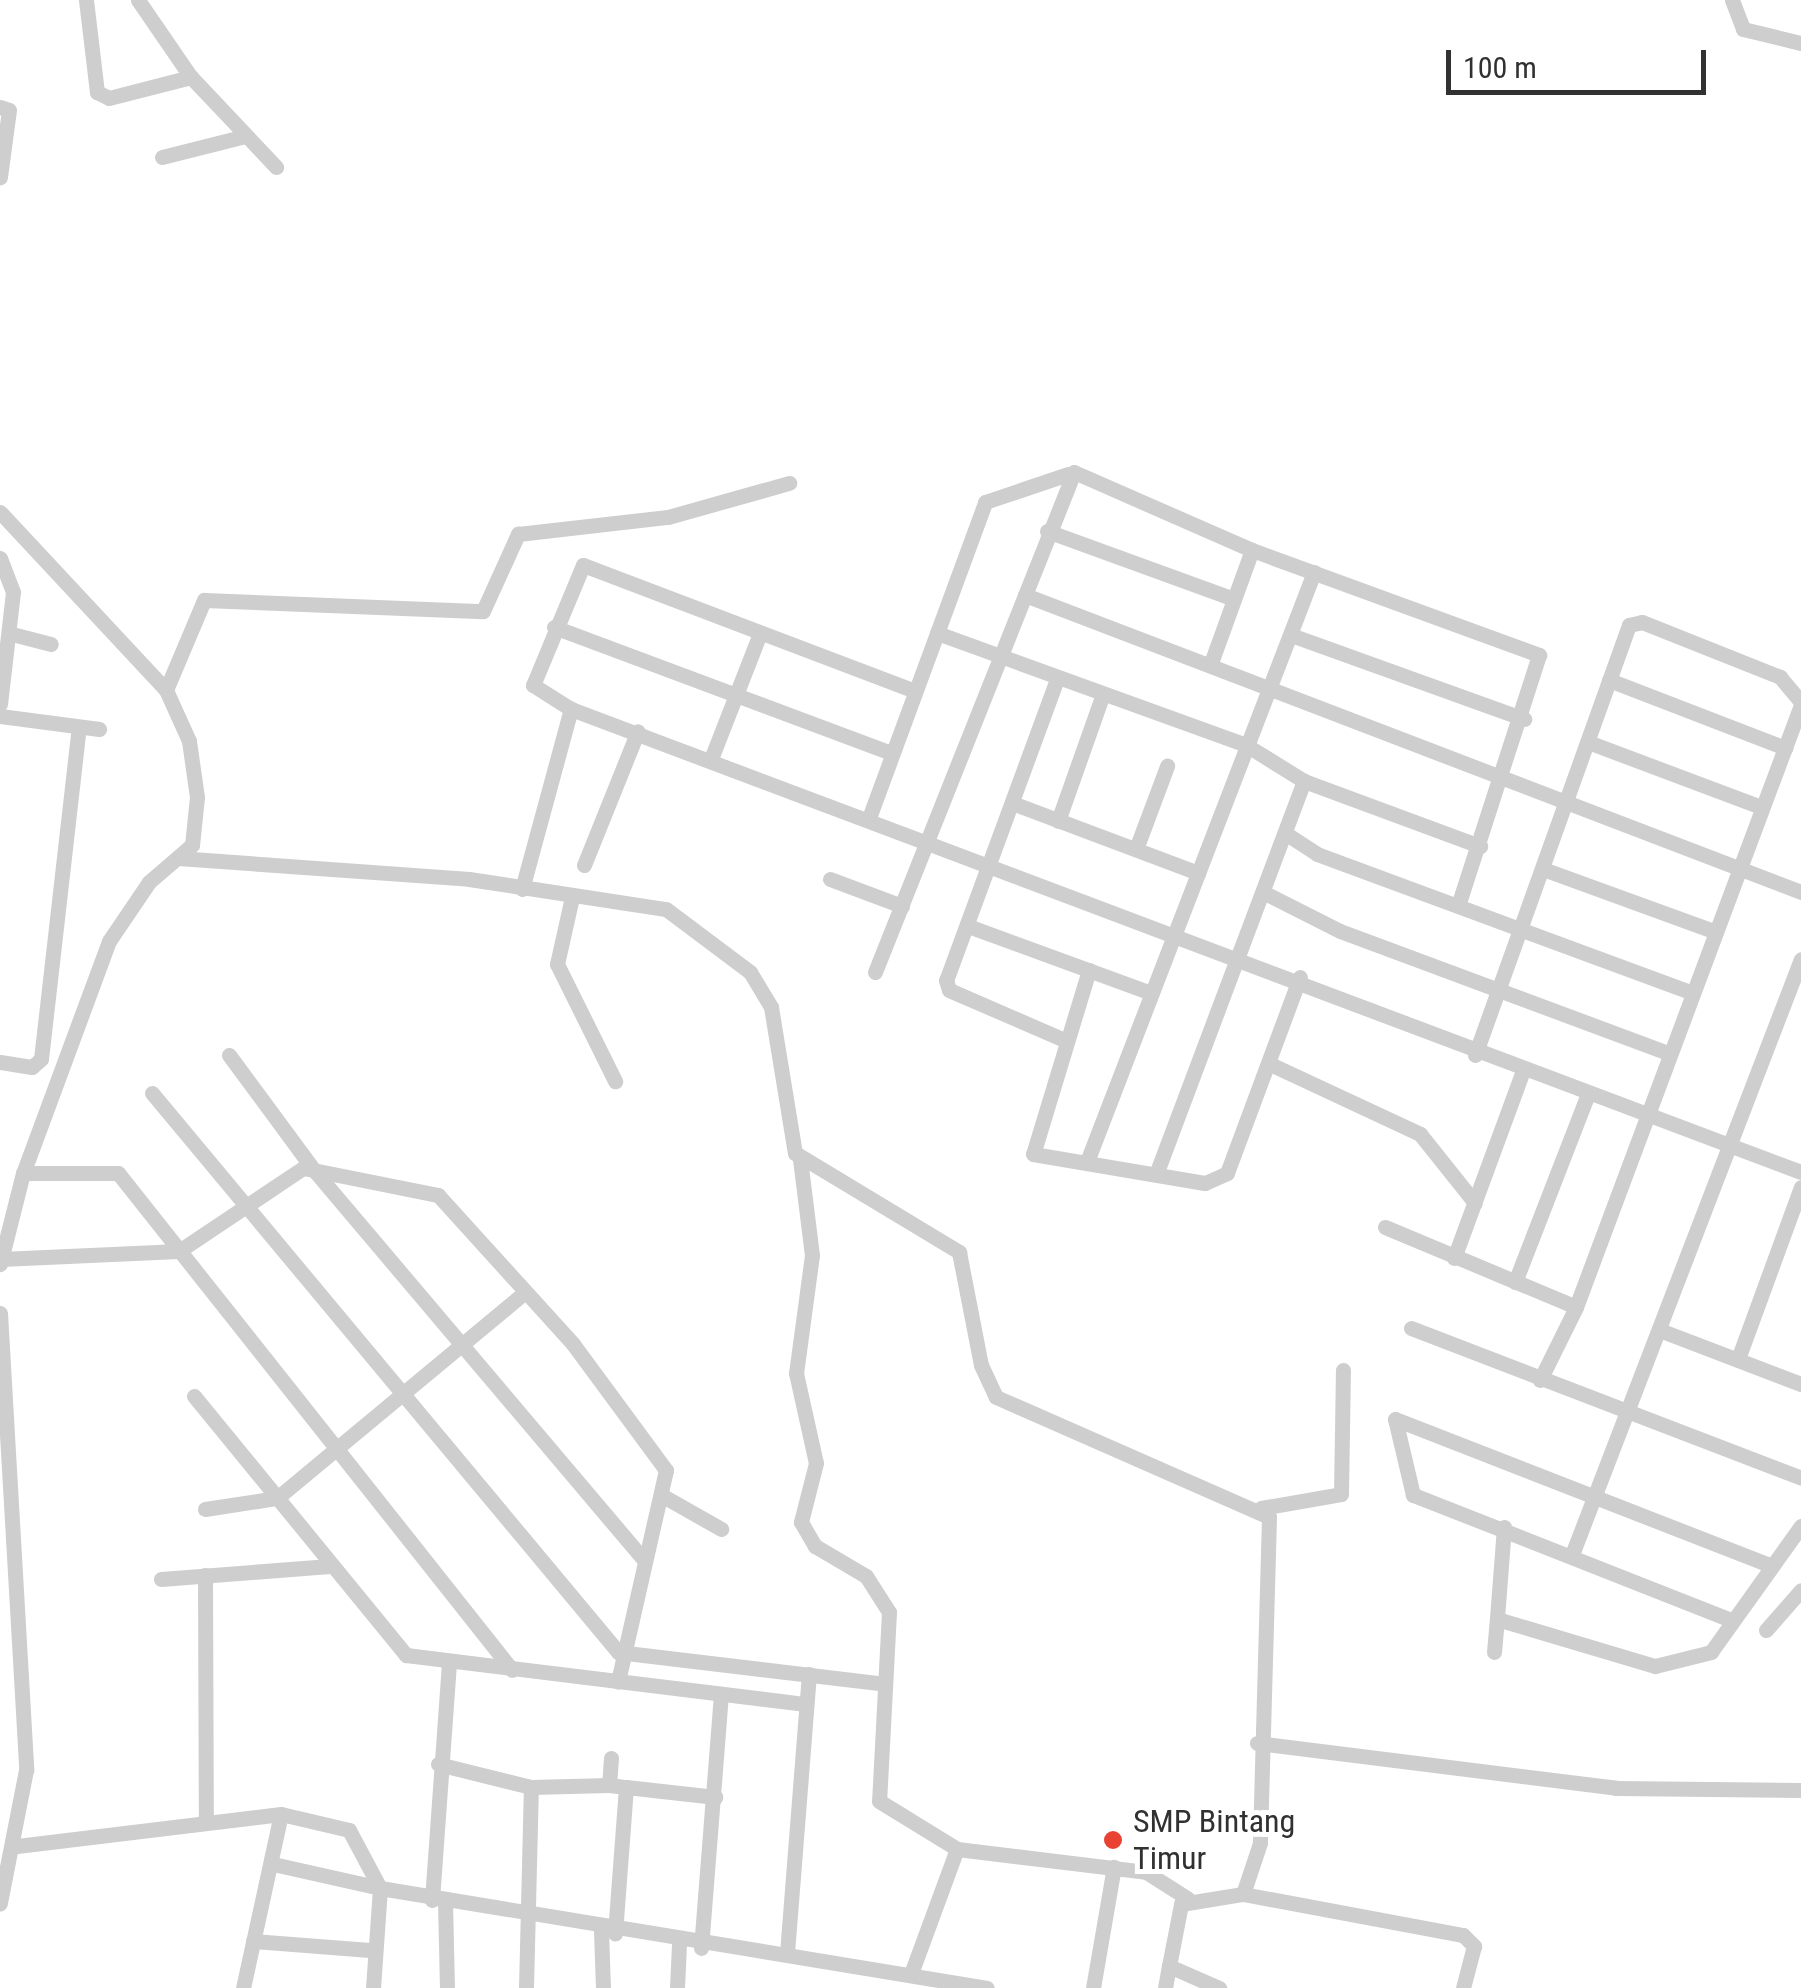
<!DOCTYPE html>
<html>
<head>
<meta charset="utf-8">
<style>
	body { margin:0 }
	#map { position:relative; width:1801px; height:1988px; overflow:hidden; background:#fff; font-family:"Roboto Condensed",sans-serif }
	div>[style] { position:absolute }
	.minor>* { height:15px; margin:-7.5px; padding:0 7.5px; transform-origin:7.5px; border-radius:7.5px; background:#cecece }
	.dots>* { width:28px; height:28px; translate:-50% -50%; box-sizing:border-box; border:5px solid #fff; border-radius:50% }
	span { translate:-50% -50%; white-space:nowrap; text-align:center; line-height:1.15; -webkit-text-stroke:10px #fff; paint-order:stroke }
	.poi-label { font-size:32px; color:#313131 }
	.left { translate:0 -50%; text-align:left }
	.scale { position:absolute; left:1446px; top:50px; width:260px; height:45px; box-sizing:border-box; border:5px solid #313131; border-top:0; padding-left:12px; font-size:30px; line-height:35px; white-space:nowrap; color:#313131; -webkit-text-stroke:8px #fff; paint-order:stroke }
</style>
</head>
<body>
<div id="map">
	<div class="minor">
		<div style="left:86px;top:0;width:93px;rotate:83.2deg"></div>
		<div style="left:97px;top:92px;width:13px;rotate:27deg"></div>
		<div style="left:109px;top:98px;width:85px;rotate:-14.4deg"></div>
		<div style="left:138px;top:0;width:93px;rotate:55.5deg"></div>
		<div style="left:191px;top:77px;width:124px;rotate:46.6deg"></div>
		<div style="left:1732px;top:0;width:31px;rotate:69deg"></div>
		<div style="left:1743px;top:29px;width:60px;rotate:13.6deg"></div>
		<div style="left:0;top:107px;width:9px;rotate:18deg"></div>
		<div style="left:9px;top:110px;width:68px;rotate:97.7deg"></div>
		<div style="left:162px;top:157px;width:86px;rotate:-14.2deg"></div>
		<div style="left:0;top:512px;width:243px;rotate:47deg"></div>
		<div style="left:166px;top:690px;width:56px;rotate:65.7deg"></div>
		<div style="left:189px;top:741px;width:57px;rotate:81.9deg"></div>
		<div style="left:197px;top:797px;width:48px;rotate:95.9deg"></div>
		<div style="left:192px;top:845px;width:57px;rotate:139.3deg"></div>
		<div style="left:149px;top:882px;width:71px;rotate:124.1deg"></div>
		<div style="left:109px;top:941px;width:247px;rotate:110.3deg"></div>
		<div style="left:23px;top:1173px;width:94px;rotate:104.2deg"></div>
		<div style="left:1047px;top:531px;width:199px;rotate:20deg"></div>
		<div style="left:0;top:558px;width:36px;rotate:69deg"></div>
		<div style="left:13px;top:592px;width:113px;rotate:96.6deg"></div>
		<div style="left:1025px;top:595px;width:831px;rotate:20.94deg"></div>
		<div style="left:554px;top:627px;width:360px;rotate:20.5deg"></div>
		<div style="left:937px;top:633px;width:329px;rotate:19.9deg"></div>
		<div style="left:1246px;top:745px;width:68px;rotate:31.8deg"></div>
		<div style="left:1304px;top:781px;width:188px;rotate:20.3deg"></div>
		<div style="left:12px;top:634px;width:40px;rotate:14.4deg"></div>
		<div style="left:1291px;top:635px;width:248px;rotate:19.8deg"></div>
		<div style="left:1211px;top:663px;width:120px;rotate:-70.1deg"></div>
		<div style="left:1057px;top:679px;width:321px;rotate:110.2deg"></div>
		<div style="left:946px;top:980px;width:10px;rotate:73deg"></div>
		<div style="left:949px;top:990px;width:123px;rotate:23.4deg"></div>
		<div style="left:1609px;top:680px;width:189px;rotate:21.1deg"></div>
		<div style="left:166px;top:690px;width:98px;rotate:-67.1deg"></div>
		<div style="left:204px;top:600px;width:279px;rotate:2.3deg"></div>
		<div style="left:483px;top:611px;width:85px;rotate:-65.6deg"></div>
		<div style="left:518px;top:534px;width:151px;rotate:-6.5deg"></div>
		<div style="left:668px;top:517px;width:126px;rotate:-15.7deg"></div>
		<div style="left:915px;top:691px;width:355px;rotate:-159.2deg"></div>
		<div style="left:583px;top:565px;width:130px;rotate:112.6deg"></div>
		<div style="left:533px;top:685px;width:45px;rotate:32.3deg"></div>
		<div style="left:571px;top:709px;width:1314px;rotate:20.63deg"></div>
		<div style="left:0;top:716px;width:100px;rotate:7.5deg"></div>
		<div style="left:1588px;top:742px;width:182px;rotate:20.6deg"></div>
		<div style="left:711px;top:759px;width:135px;rotate:-68.7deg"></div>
		<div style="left:1012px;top:803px;width:199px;rotate:20.6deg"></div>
		<div style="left:869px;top:818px;width:337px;rotate:-69.8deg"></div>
		<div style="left:985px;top:502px;width:88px;rotate:-18.6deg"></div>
		<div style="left:1058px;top:821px;width:132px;rotate:-70.5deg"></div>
		<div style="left:1285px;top:833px;width:38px;rotate:33deg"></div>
		<div style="left:1317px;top:854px;width:400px;rotate:20.3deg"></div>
		<div style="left:1136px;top:849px;width:89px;rotate:-69.5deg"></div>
		<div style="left:178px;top:858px;width:292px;rotate:4.1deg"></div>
		<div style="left:469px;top:879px;width:199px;rotate:8.7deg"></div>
		<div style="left:666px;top:909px;width:105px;rotate:36.9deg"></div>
		<div style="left:750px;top:972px;width:41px;rotate:59deg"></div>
		<div style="left:771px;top:1007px;width:148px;rotate:80.7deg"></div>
		<div style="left:795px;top:1153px;width:192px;rotate:31.1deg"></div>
		<div style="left:959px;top:1252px;width:115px;rotate:79deg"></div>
		<div style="left:981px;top:1365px;width:35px;rotate:65deg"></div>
		<div style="left:996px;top:1397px;width:298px;rotate:23.7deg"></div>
		<div style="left:1269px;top:1517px;width:326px;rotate:91.6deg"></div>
		<div style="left:1260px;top:1843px;width:54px;rotate:108.4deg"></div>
		<div style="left:584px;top:865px;width:144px;rotate:-68.1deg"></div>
		<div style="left:1543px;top:869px;width:181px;rotate:20deg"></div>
		<div style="left:830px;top:879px;width:77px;rotate:20.6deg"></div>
		<div style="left:522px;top:889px;width:187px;rotate:-74.8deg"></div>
		<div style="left:1263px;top:892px;width:86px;rotate:26.9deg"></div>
		<div style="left:1340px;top:931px;width:352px;rotate:20.4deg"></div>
		<div style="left:572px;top:897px;width:69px;rotate:102.6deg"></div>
		<div style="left:557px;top:964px;width:131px;rotate:63.6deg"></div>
		<div style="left:968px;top:926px;width:195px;rotate:20.1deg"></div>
		<div style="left:1089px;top:970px;width:192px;rotate:106.9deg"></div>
		<div style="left:1033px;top:1154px;width:174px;rotate:9.6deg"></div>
		<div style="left:1205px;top:1183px;width:24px;rotate:-24deg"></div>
		<div style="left:1227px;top:1173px;width:209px;rotate:-69.6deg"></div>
		<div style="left:875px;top:972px;width:538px;rotate:-68.3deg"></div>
		<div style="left:1074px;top:472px;width:194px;rotate:23.7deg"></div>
		<div style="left:1252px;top:550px;width:306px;rotate:20.1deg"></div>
		<div style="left:1539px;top:655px;width:261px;rotate:107.9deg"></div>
		<div style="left:229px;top:1055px;width:142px;rotate:53.6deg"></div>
		<div style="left:313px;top:1169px;width:512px;rotate:49.75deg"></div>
		<div style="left:1475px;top:1055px;width:457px;rotate:-70.3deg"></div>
		<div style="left:1629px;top:625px;width:13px;rotate:-13deg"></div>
		<div style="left:1642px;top:622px;width:149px;rotate:21.7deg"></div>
		<div style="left:1780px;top:677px;width:33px;rotate:50deg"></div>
		<div style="left:0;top:1062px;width:32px;rotate:9deg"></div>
		<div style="left:32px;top:1067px;width:12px;rotate:-42deg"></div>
		<div style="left:41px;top:1059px;width:333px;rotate:-83.5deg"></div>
		<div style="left:1270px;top:1064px;width:166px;rotate:25deg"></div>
		<div style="left:1420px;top:1134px;width:88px;rotate:51.4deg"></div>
		<div style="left:152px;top:1093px;width:728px;rotate:50.18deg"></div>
		<div style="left:618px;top:1652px;width:269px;rotate:6.8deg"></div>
		<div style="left:800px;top:1159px;width:97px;rotate:82.9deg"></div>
		<div style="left:812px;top:1255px;width:119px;rotate:97.7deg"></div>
		<div style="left:796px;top:1373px;width:92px;rotate:77.5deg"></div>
		<div style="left:816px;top:1463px;width:61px;rotate:104.3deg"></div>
		<div style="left:801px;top:1522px;width:28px;rotate:60deg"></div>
		<div style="left:815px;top:1546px;width:59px;rotate:30.5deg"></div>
		<div style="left:866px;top:1576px;width:43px;rotate:57.4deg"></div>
		<div style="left:889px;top:1612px;width:189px;rotate:93deg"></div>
		<div style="left:879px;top:1801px;width:92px;rotate:31.6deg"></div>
		<div style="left:957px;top:1849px;width:190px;rotate:6.9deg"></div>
		<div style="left:1146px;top:1872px;width:49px;rotate:32.4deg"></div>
		<div style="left:1088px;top:1159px;width:629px;rotate:-68.94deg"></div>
		<div style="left:1158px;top:1169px;width:415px;rotate:-69.4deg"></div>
		<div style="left:23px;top:1173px;width:95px"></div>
		<div style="left:118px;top:1173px;width:634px;rotate:51.59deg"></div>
		<div style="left:1385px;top:1227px;width:207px;rotate:22.7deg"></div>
		<div style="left:1454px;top:1258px;width:197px;rotate:-69.8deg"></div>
		<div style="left:1px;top:1259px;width:178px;rotate:-2.6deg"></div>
		<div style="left:179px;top:1251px;width:149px;rotate:-33.8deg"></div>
		<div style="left:303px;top:1168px;width:138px;rotate:11.3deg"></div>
		<div style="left:438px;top:1195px;width:201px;rotate:47.8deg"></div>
		<div style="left:573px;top:1344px;width:157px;rotate:53.6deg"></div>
		<div style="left:666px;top:1470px;width:217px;rotate:102.8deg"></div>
		<div style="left:1515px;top:1282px;width:199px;rotate:-68.8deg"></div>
		<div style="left:0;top:1313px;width:458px;rotate:86.7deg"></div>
		<div style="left:26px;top:1770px;width:136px;rotate:101.1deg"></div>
		<div style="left:1411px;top:1328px;width:418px;rotate:21deg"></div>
		<div style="left:1662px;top:1331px;width:149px;rotate:20.9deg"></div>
		<div style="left:1738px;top:1359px;width:183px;rotate:-69.9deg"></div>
		<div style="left:1540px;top:1380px;width:81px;rotate:-63.7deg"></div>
		<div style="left:1576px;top:1307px;width:643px;rotate:-69.51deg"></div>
		<div style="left:194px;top:1396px;width:335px;rotate:50.7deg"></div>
		<div style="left:406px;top:1655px;width:403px;rotate:7deg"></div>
		<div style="left:663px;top:1496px;width:67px;rotate:29.6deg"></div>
		<div style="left:1261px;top:1508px;width:81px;rotate:-9.9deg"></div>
		<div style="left:1341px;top:1494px;width:124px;rotate:-89.1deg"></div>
		<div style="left:205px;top:1509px;width:73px;rotate:-8.7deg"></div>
		<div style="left:277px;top:1498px;width:320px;rotate:-39.7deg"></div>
		<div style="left:1504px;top:1527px;width:92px;rotate:94.4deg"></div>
		<div style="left:1497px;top:1619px;width:165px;rotate:16.6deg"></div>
		<div style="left:1655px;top:1666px;width:58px;rotate:-14deg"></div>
		<div style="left:1711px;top:1652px;width:155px;rotate:-54.5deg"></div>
		<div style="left:1573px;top:1552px;width:635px;rotate:-68.97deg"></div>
		<div style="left:205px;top:1575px;width:247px;rotate:89.8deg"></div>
		<div style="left:161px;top:1579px;width:169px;rotate:-4.4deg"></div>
		<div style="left:1731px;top:1620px;width:342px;rotate:-158.5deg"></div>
		<div style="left:1413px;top:1495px;width:78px;rotate:-103.3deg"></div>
		<div style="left:1395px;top:1419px;width:402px;rotate:21.3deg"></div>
		<div style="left:1766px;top:1630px;width:53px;rotate:-48.8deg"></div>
		<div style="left:1494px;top:1652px;width:33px;rotate:-85deg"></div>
		<div style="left:1257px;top:1743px;width:362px;rotate:7.1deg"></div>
		<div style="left:1616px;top:1788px;width:185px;rotate:0.6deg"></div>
		<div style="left:611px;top:1758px;width:27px;rotate:94deg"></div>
		<div style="left:609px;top:1785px;width:17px;rotate:7deg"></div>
		<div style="left:626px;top:1787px;width:147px;rotate:94.3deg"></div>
		<div style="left:438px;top:1764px;width:96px;rotate:13.9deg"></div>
		<div style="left:626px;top:1787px;width:90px;rotate:6.4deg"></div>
		<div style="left:17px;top:1846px;width:266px;rotate:-6.9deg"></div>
		<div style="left:281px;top:1814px;width:70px;rotate:13.2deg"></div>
		<div style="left:349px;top:1830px;width:66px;rotate:61.9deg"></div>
		<div style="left:380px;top:1888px;width:615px;rotate:9.36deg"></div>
		<div style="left:273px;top:1864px;width:110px;rotate:12.6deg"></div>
		<div style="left:380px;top:1888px;width:100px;rotate:94deg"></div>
		<div style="left:432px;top:1900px;width:237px;rotate:-85.9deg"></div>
		<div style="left:445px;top:1901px;width:87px;rotate:88.7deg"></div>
		<div style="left:601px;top:1931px;width:57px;rotate:88deg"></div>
		<div style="left:253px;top:1941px;width:117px;rotate:4.4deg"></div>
		<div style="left:701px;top:1948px;width:255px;rotate:-85.5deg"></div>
		<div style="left:787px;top:1953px;width:280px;rotate:-85.5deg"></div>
		<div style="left:1169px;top:1966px;width:63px;rotate:-79deg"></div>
		<div style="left:1181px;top:1904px;width:63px;rotate:-9.2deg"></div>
		<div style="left:1243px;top:1894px;width:224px;rotate:10.6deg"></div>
		<div style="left:1463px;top:1935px;width:16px;rotate:45deg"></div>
		<div style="left:1474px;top:1946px;width:43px;rotate:104.7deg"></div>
		<div style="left:912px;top:1971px;width:130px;rotate:-69.8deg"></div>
		<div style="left:243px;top:1988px;width:178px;rotate:-77.7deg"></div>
		<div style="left:526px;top:1988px;width:201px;rotate:-88.6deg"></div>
		<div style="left:531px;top:1787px;width:78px;rotate:-1.5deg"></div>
		<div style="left:677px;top:1988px;width:44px;rotate:-87.4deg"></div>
		<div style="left:1093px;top:1988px;width:123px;rotate:-80.2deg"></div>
		<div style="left:1165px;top:1988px;width:22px;rotate:-80deg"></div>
		<div style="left:1169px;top:1966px;width:55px;rotate:23.7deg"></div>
	</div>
	<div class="dots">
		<div style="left:1113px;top:1840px;background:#e94233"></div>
	</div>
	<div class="poi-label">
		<span class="left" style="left:1133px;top:1840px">SMP Bintang<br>Timur</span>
	</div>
	<div class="scale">100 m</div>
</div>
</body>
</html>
